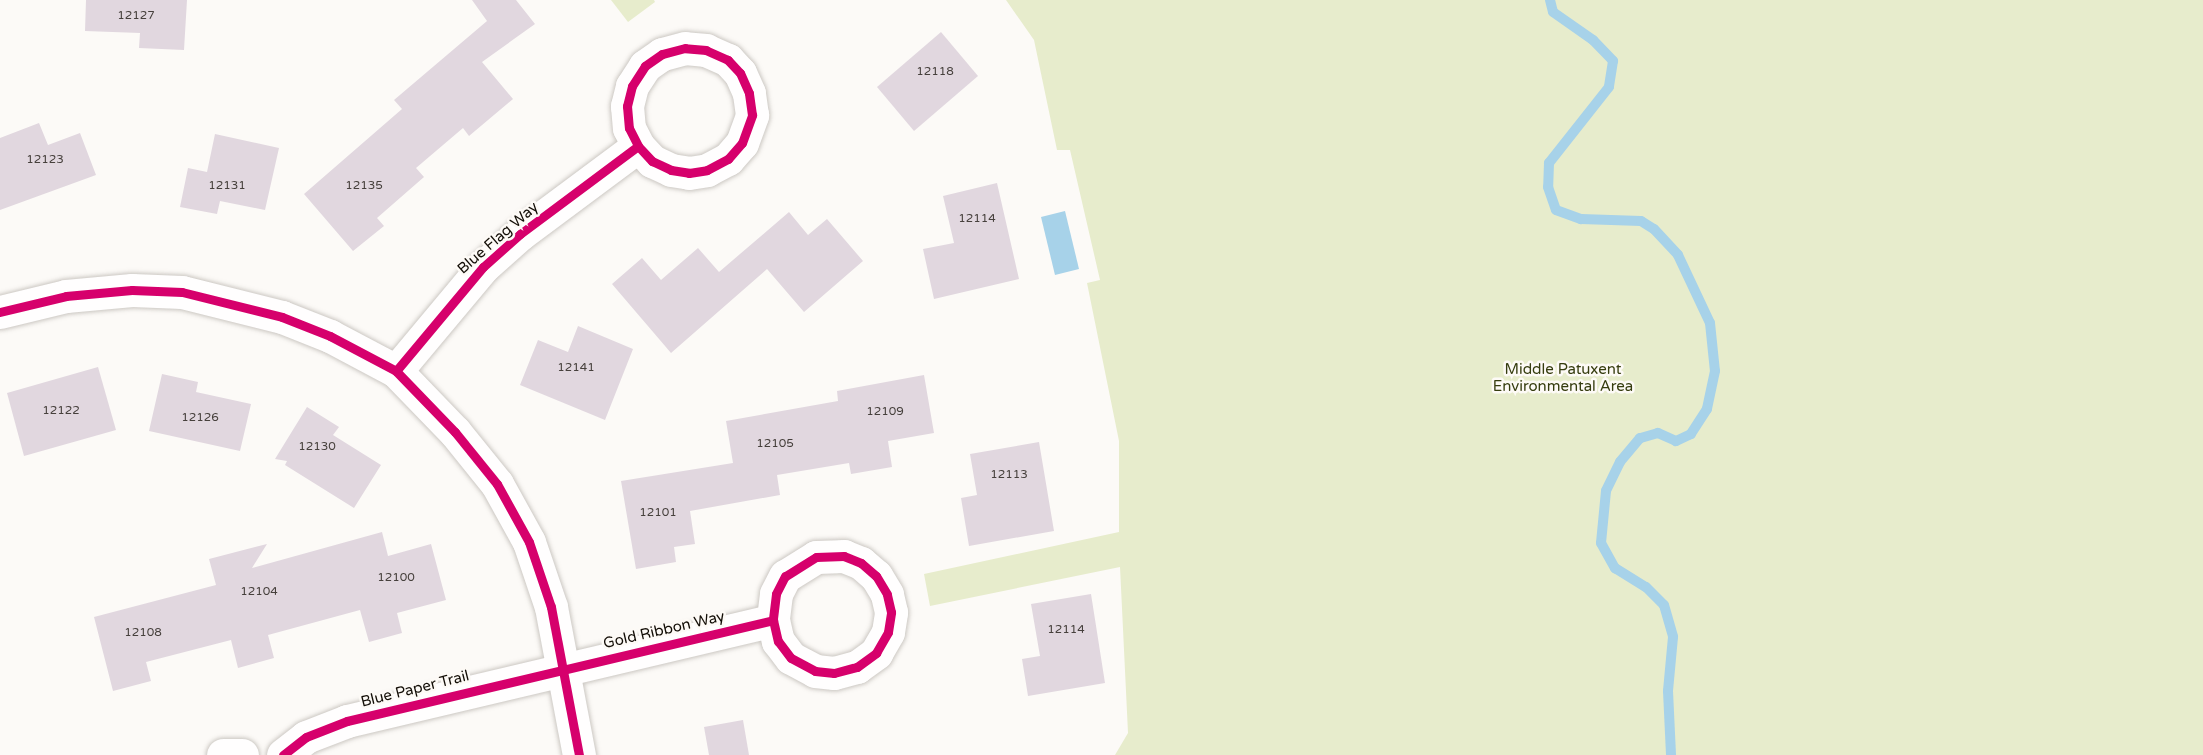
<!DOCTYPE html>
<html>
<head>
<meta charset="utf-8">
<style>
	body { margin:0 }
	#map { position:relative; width:2203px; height:755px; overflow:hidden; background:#fcfaf7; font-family:"Varela Round",sans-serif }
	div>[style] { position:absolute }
	.green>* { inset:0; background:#e7eccc }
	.water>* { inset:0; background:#a7d2e9 }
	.stream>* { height:10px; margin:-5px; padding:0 5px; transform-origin:5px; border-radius:5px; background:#a7d2e9 }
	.building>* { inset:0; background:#e1d7df }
	.roads { filter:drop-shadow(0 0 2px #ccc8c3) drop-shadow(0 0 2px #ccc8c3) }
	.minor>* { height:33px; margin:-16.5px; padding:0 16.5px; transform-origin:16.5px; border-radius:16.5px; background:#fffefe }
	.cycleway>* { height:9px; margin:-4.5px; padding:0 4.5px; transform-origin:4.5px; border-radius:4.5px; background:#d6006c }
	span { translate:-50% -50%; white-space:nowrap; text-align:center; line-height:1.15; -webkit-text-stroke:5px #fdfaf6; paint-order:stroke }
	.number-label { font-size:12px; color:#46403c }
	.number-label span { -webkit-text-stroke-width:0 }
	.street-label { font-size:15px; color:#120d06 }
	.park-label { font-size:15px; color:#363d0f }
</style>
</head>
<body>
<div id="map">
	<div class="green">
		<div style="clip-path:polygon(611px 0,654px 0,655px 2px,628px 22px)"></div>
		<div style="clip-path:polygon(1006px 0,2203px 0,2203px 755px,1115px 755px,1128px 733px,1120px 567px,930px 606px,924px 574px,1119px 532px,1119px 441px,1087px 283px,1100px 280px,1070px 150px,1057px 150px,1034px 40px)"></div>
	</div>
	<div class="water">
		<div style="clip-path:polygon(1065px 211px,1079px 269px,1055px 275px,1041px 217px)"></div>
	</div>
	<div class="stream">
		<div style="left:1550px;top:0;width:12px;rotate:76deg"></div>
		<div style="left:1553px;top:12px;width:49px;rotate:35deg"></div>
		<div style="left:1593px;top:40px;width:29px;rotate:46deg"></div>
		<div style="left:1613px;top:61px;width:26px;rotate:99deg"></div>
		<div style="left:1609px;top:87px;width:97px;rotate:128.3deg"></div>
		<div style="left:1549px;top:163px;width:24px;rotate:92deg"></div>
		<div style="left:1548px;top:187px;width:24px;rotate:71deg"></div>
		<div style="left:1556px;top:210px;width:27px;rotate:20deg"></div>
		<div style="left:1581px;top:219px;width:60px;rotate:1.9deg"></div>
		<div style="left:1641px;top:221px;width:15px;rotate:32deg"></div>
		<div style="left:1654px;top:229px;width:35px;rotate:47deg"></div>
		<div style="left:1678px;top:255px;width:75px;rotate:64.8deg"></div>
		<div style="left:1710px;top:323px;width:48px;rotate:84.1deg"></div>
		<div style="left:1715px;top:371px;width:39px;rotate:102deg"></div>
		<div style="left:1707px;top:409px;width:30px;rotate:123deg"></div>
		<div style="left:1691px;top:434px;width:17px;rotate:155deg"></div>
		<div style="left:1676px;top:441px;width:20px;rotate:-156deg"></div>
		<div style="left:1658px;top:433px;width:19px;rotate:164deg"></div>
		<div style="left:1640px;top:438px;width:31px;rotate:130deg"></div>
		<div style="left:1620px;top:462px;width:32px;rotate:116deg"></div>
		<div style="left:1606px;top:491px;width:52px;rotate:95.5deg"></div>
		<div style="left:1601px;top:543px;width:29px;rotate:61deg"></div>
		<div style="left:1615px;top:568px;width:36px;rotate:32deg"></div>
		<div style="left:1646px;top:587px;width:25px;rotate:45deg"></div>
		<div style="left:1664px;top:605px;width:33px;rotate:74deg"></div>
		<div style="left:1673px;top:637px;width:54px;rotate:95.3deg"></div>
		<div style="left:1668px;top:691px;width:64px;rotate:87.3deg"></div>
	</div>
	<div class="building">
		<div style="clip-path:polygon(86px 0,187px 0,184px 50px,139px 48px,140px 33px,85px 31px)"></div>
		<div style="clip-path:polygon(472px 0,516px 0,535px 24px,482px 62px,513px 99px,469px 136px,463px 128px,416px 168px,424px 177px,377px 218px,384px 226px,353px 251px,304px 194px,402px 109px,394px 100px,487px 21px)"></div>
		<div style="clip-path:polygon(941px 32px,978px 76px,914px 131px,877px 87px)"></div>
		<div style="clip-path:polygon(39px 123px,48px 145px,80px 133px,96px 175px,0 210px,0 138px)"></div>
		<div style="clip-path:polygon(215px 134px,279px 148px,265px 210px,220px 201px,217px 214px,180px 207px,188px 168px,207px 172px)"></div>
		<div style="clip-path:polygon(997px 183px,1019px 279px,934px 299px,923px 249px,954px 243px,943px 196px)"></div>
		<div style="clip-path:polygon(789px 212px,808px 235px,827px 219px,863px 261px,804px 312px,767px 269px,671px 353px,612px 284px,642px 258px,661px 280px,698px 248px,719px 272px)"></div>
		<div style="clip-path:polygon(578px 326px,633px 349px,605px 420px,520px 385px,538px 340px,568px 352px)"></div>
		<div style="clip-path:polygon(98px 367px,116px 430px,24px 456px,7px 393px)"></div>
		<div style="clip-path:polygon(162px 374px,198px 382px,196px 392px,251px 404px,240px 451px,149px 431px)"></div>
		<div style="clip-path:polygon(924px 375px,934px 433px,888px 441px,892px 467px,851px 474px,849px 463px,777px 475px,780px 495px,690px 511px,695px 544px,674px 547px,676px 562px,636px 569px,621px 481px,733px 463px,726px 421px,838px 401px,837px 391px)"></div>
		<div style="clip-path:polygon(307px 407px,339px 427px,333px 435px,381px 465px,354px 508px,285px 465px,287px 461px,275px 459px)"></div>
		<div style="clip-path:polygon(1039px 442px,1054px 531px,969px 546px,961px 498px,977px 495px,970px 454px)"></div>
		<div style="clip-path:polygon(382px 532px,388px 556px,431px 544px,446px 600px,397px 613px,402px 633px,369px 642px,360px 610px,268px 635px,274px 658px,238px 668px,231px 640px,146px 662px,151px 681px,113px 691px,94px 617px,216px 585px,209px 559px,267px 544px,252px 568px)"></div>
		<div style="clip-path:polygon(1091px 594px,1105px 683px,1028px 696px,1022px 659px,1040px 656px,1031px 604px)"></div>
		<div style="clip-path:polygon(743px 720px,749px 755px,709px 755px,704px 727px)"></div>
	</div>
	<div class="roads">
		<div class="minor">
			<div style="left:0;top:312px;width:68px;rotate:-13.6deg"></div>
			<div style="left:66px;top:296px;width:66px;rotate:-5.2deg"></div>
			<div style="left:132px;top:290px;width:50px;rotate:2.3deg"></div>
			<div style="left:182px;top:292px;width:103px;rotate:14deg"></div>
			<div style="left:282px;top:317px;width:52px;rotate:21.6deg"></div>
			<div style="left:330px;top:336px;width:75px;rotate:27.9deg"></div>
			<div style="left:396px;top:371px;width:85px;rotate:46deg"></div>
			<div style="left:455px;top:432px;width:67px;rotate:51.1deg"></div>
			<div style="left:497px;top:484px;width:66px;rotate:61.1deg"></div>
			<div style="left:529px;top:542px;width:69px;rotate:71.3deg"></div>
			<div style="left:551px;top:607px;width:151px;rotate:79.3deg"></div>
			<div style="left:396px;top:371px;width:136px;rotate:-50.1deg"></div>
			<div style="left:483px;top:267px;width:50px;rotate:-41.7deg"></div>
			<div style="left:520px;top:234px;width:147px;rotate:-36.7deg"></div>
			<div style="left:638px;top:146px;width:21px;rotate:47deg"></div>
			<div style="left:652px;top:161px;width:21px;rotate:25deg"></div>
			<div style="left:671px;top:170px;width:18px;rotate:9deg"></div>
			<div style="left:689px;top:173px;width:18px;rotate:-9deg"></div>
			<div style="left:707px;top:170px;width:24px;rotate:-28deg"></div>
			<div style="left:728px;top:159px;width:21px;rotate:-49deg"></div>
			<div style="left:742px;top:143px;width:30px;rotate:-70deg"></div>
			<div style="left:752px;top:115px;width:22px;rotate:-98deg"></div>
			<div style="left:749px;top:93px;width:22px;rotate:-114deg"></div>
			<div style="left:740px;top:73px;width:18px;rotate:-133deg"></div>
			<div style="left:728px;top:60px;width:24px;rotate:-156deg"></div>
			<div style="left:706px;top:50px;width:21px;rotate:-175deg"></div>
			<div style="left:685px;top:48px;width:24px;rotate:165deg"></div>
			<div style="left:662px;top:54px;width:21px;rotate:145deg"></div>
			<div style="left:645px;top:66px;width:24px;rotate:123deg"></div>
			<div style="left:632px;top:86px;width:21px;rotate:104deg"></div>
			<div style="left:627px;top:106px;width:22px;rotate:85deg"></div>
			<div style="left:629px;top:128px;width:20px;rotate:63deg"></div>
			<div style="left:223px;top:755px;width:19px"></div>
			<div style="left:283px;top:755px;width:29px;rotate:-38deg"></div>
			<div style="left:306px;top:737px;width:44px;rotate:-21.3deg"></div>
			<div style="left:347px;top:721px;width:438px;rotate:-13.3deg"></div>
			<div style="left:773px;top:620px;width:22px;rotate:77deg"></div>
			<div style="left:778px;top:641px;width:21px;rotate:53deg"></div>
			<div style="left:791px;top:658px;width:27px;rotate:28deg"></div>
			<div style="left:815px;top:671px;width:19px;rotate:6deg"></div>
			<div style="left:834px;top:673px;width:24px;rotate:-15deg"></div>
			<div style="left:857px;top:667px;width:24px;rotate:-36deg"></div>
			<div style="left:876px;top:653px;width:24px;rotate:-60deg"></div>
			<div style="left:888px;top:632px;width:20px;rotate:-81deg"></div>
			<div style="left:891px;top:612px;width:18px;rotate:-103deg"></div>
			<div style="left:887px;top:594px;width:21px;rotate:-121deg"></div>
			<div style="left:876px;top:576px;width:20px;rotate:-139deg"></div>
			<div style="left:861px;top:563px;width:18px;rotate:-158deg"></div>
			<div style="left:844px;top:556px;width:28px;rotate:178deg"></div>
			<div style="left:816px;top:557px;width:36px;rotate:148deg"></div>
			<div style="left:785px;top:576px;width:20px;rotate:117deg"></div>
			<div style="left:776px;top:594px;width:26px;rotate:97deg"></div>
		</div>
	</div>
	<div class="cycleway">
		<div style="left:0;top:312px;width:68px;rotate:-13.6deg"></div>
		<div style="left:66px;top:296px;width:66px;rotate:-5.2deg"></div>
		<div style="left:132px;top:290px;width:50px;rotate:2.3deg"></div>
		<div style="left:182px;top:292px;width:103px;rotate:14deg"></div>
		<div style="left:282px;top:317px;width:52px;rotate:21.6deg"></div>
		<div style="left:330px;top:336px;width:75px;rotate:27.9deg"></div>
		<div style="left:396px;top:371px;width:85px;rotate:46deg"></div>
		<div style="left:455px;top:432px;width:67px;rotate:51.1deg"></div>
		<div style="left:497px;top:484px;width:66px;rotate:61.1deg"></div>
		<div style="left:529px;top:542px;width:69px;rotate:71.3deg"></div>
		<div style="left:551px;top:607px;width:151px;rotate:79.3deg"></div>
		<div style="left:396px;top:371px;width:136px;rotate:-50.1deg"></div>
		<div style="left:483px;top:267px;width:50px;rotate:-41.7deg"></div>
		<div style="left:520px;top:234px;width:147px;rotate:-36.7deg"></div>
		<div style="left:638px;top:146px;width:21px;rotate:47deg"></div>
		<div style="left:652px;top:161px;width:21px;rotate:25deg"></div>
		<div style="left:671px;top:170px;width:18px;rotate:9deg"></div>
		<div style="left:689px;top:173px;width:18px;rotate:-9deg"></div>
		<div style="left:707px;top:170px;width:24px;rotate:-28deg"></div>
		<div style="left:728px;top:159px;width:21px;rotate:-49deg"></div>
		<div style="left:742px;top:143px;width:30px;rotate:-70deg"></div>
		<div style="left:752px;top:115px;width:22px;rotate:-98deg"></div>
		<div style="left:749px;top:93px;width:22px;rotate:-114deg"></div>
		<div style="left:740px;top:73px;width:18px;rotate:-133deg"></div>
		<div style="left:728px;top:60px;width:24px;rotate:-156deg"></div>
		<div style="left:706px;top:50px;width:21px;rotate:-175deg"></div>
		<div style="left:685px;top:48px;width:24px;rotate:165deg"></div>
		<div style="left:662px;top:54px;width:21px;rotate:145deg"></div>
		<div style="left:645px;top:66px;width:24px;rotate:123deg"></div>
		<div style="left:632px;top:86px;width:21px;rotate:104deg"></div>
		<div style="left:627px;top:106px;width:22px;rotate:85deg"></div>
		<div style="left:629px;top:128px;width:20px;rotate:63deg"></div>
		<div style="left:283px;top:755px;width:29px;rotate:-38deg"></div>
		<div style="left:306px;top:737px;width:44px;rotate:-21.3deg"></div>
		<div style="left:347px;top:721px;width:438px;rotate:-13.3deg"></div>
		<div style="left:773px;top:620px;width:22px;rotate:77deg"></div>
		<div style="left:778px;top:641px;width:21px;rotate:53deg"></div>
		<div style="left:791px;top:658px;width:27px;rotate:28deg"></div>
		<div style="left:815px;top:671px;width:19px;rotate:6deg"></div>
		<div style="left:834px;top:673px;width:24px;rotate:-15deg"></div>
		<div style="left:857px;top:667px;width:24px;rotate:-36deg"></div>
		<div style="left:876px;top:653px;width:24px;rotate:-60deg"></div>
		<div style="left:888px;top:632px;width:20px;rotate:-81deg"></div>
		<div style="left:891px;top:612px;width:18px;rotate:-103deg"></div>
		<div style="left:887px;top:594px;width:21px;rotate:-121deg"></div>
		<div style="left:876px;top:576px;width:20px;rotate:-139deg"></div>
		<div style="left:861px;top:563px;width:18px;rotate:-158deg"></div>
		<div style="left:844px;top:556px;width:28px;rotate:178deg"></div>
		<div style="left:816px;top:557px;width:36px;rotate:148deg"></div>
		<div style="left:785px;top:576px;width:20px;rotate:117deg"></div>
		<div style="left:776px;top:594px;width:26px;rotate:97deg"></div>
	</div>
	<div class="number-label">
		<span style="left:136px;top:16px">12127</span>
		<span style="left:935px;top:72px">12118</span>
		<span style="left:45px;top:160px">12123</span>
		<span style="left:227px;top:186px">12131</span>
		<span style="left:364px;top:186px">12135</span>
		<span style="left:977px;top:219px">12114</span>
		<span style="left:576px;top:368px">12141</span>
		<span style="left:61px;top:411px">12122</span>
		<span style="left:885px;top:412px">12109</span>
		<span style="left:200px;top:418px">12126</span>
		<span style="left:775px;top:444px">12105</span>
		<span style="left:317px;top:447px">12130</span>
		<span style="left:1009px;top:475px">12113</span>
		<span style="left:658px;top:513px">12101</span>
		<span style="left:396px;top:578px">12100</span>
		<span style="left:259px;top:592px">12104</span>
		<span style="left:1066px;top:630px">12114</span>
		<span style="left:143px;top:633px">12108</span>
	</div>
	<div class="street-label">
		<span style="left:498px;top:238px;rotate:-41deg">Blue Flag Way</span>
		<span style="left:664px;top:630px;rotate:-13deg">Gold Ribbon Way</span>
		<span style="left:415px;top:689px;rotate:-14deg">Blue Paper Trail</span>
	</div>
	<div class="park-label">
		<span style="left:1563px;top:378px">Middle Patuxent<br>Environmental Area</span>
	</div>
</div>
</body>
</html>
